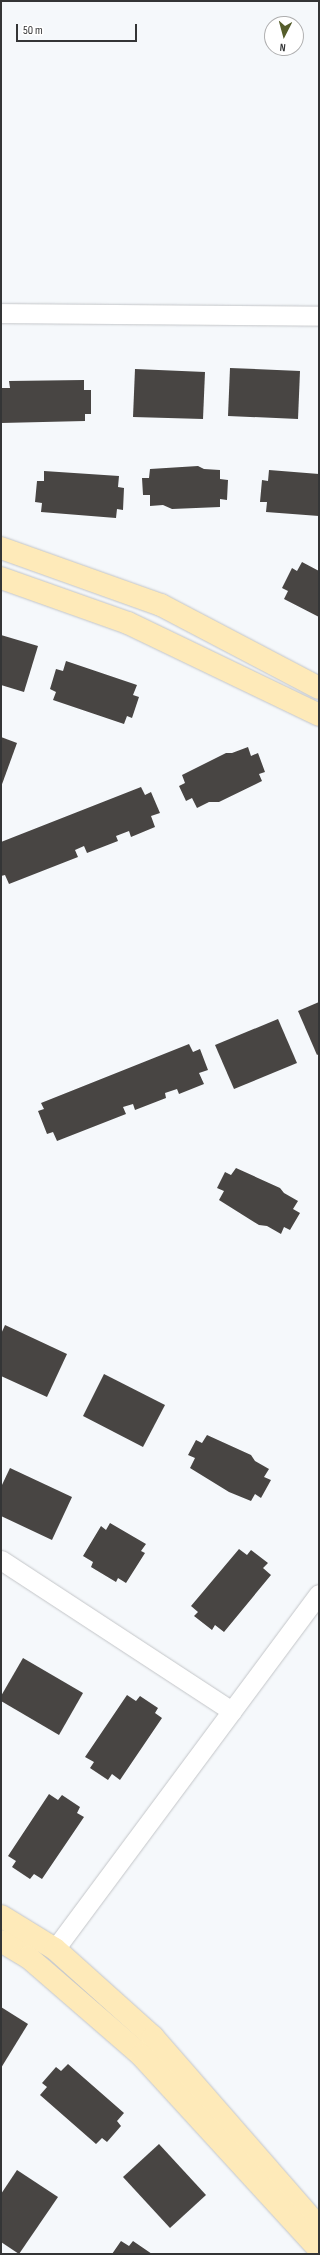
<!DOCTYPE html>
<html>
<head>
<meta charset="utf-8">
<style>
	body { margin:0 }
	#map { position:relative; width:320px; height:2255px; overflow:hidden; background:#f5f8fb; font-family:"Sofia Sans Condensed",sans-serif }
	div>[style] { position:absolute }
	.building>* { inset:0; background:#484543 }
	.roads { filter:drop-shadow(0 0 1px #c3c5c8) drop-shadow(0 0 1px #c3c5c8) }
	.street>* { height:19px; margin:-9.5px; padding:0 9.5px; transform-origin:9.5px; border-radius:9.5px; background:#fff }
	.secondary>* { height:22px; margin:-11px; padding:0 11px; transform-origin:11px; border-radius:11px; background:#feeab9 }
	span { translate:-50% -50%; white-space:nowrap; text-align:center; line-height:1.15; -webkit-text-stroke:4px #fff; paint-order:stroke }
	.frame { position:absolute; inset:0; border:2px solid #343536; pointer-events:none }
	.north { position:absolute; left:264px; top:16px; width:40px; height:40px; box-sizing:border-box; background:#fff; border:1px solid #aeaeaf; border-radius:50%; rotate:186deg; font-size:11px; font-weight:700; line-height:16px; text-align:center; color:#343536 }
	.north::after { content:''; display:block; margin:auto; width:14px; height:18px; background:#555d2b; clip-path:polygon(50% 0,100% 100%,50% 72%,0 100%) }
	.scale { position:absolute; left:16px; top:24px; width:121px; height:18px; box-sizing:border-box; border:2px solid #343536; border-top:0; padding-left:5px; font-size:12px; line-height:14px; white-space:nowrap; color:#343536; -webkit-text-stroke:3px #fff; paint-order:stroke }
</style>
</head>
<body>
<div id="map">
	<div class="building">
		<div style="clip-path:polygon(230px 368px,300px 371px,298px 419px,228px 416px)"></div>
		<div style="clip-path:polygon(135px 369px,205px 372px,203px 419px,133px 417px)"></div>
		<div style="clip-path:polygon(84px 380px,84px 390px,91px 390px,91px 414px,85px 414px,85px 421px,1px 423px,1px 388px,10px 388px,9px 381px)"></div>
		<div style="clip-path:polygon(198px 466px,204px 469px,220px 470px,220px 479px,228px 480px,227px 500px,220px 499px,220px 507px,172px 509px,163px 505px,150px 506px,150px 495px,143px 495px,142px 478px,149px 478px,150px 469px)"></div>
		<div style="clip-path:polygon(269px 470px,319px 474px,319px 516px,266px 512px,267px 502px,260px 502px,262px 480px,268px 481px)"></div>
		<div style="clip-path:polygon(44px 471px,119px 476px,118px 487px,124px 488px,123px 510px,117px 509px,116px 518px,41px 512px,42px 503px,35px 502px,37px 481px,44px 481px)"></div>
		<div style="clip-path:polygon(302px 562px,319px 571px,319px 617px,284px 599px,288px 591px,282px 588px,292px 568px,297px 571px)"></div>
		<div style="clip-path:polygon(1px 635px,38px 646px,24px 692px,1px 685px)"></div>
		<div style="clip-path:polygon(66px 661px,137px 685px,133px 695px,139px 697px,132px 718px,127px 716px,124px 724px,53px 700px,56px 692px,50px 689px,56px 669px,63px 671px)"></div>
		<div style="clip-path:polygon(1px 737px,17px 743px,1px 787px)"></div>
		<div style="clip-path:polygon(248px 747px,251px 756px,258px 753px,265px 772px,259px 774px,262px 781px,219px 802px,209px 802px,197px 808px,192px 798px,186px 801px,179px 786px,185px 783px,182px 775px,226px 753px,232px 753px)"></div>
		<div style="clip-path:polygon(141px 787px,145px 795px,151px 792px,160px 813px,151px 816px,155px 827px,131px 837px,129px 831px,116px 836px,118px 841px,87px 853px,84px 846px,75px 850px,78px 857px,9px 884px,5px 875px,1px 876px,1px 842px)"></div>
		<div style="clip-path:polygon(319px 1002px,319px 1054px,317px 1055px,298px 1011px)"></div>
		<div style="clip-path:polygon(278px 1019px,297px 1063px,234px 1089px,215px 1045px)"></div>
		<div style="clip-path:polygon(189px 1044px,193px 1052px,200px 1049px,208px 1070px,199px 1073px,204px 1084px,179px 1094px,177px 1089px,165px 1093px,166px 1098px,135px 1110px,133px 1104px,123px 1107px,126px 1114px,57px 1141px,53px 1132px,47px 1134px,38px 1111px,44px 1109px,41px 1103px)"></div>
		<div style="clip-path:polygon(236px 1168px,280px 1188px,284px 1193px,298px 1201px,293px 1209px,300px 1213px,290px 1230px,284px 1227px,281px 1234px,267px 1226px,259px 1225px,219px 1200px,224px 1191px,217px 1188px,225px 1172px,231px 1175px)"></div>
		<div style="clip-path:polygon(5px 1325px,67px 1354px,47px 1397px,1px 1376px,1px 1334px)"></div>
		<div style="clip-path:polygon(104px 1374px,165px 1405px,143px 1447px,83px 1416px)"></div>
		<div style="clip-path:polygon(207px 1435px,251px 1455px,255px 1461px,269px 1469px,264px 1477px,271px 1480px,261px 1498px,255px 1494px,251px 1501px,229px 1492px,190px 1468px,195px 1458px,188px 1455px,196px 1440px,202px 1443px)"></div>
		<div style="clip-path:polygon(10px 1468px,72px 1497px,52px 1540px,1px 1516px,1px 1487px)"></div>
		<div style="clip-path:polygon(110px 1523px,146px 1544px,141px 1551px,145px 1553px,126px 1583px,118px 1578px,116px 1582px,91px 1567px,93px 1562px,83px 1556px,101px 1526px,106px 1530px)"></div>
		<div style="clip-path:polygon(239px 1549px,247px 1555px,251px 1550px,268px 1563px,263px 1568px,271px 1575px,224px 1632px,215px 1625px,212px 1630px,194px 1616px,198px 1612px,191px 1606px)"></div>
		<div style="clip-path:polygon(23px 1658px,83px 1693px,59px 1735px,1px 1701px,1px 1696px)"></div>
		<div style="clip-path:polygon(127px 1695px,136px 1701px,140px 1696px,158px 1708px,155px 1713px,162px 1718px,120px 1780px,112px 1774px,108px 1780px,90px 1768px,94px 1762px,85px 1757px)"></div>
		<div style="clip-path:polygon(49px 1794px,58px 1800px,62px 1795px,80px 1807px,77px 1813px,84px 1817px,42px 1879px,34px 1874px,30px 1879px,12px 1867px,16px 1861px,8px 1856px)"></div>
		<div style="clip-path:polygon(1px 2007px,28px 2024px,1px 2068px)"></div>
		<div style="clip-path:polygon(68px 2064px,124px 2113px,117px 2121px,121px 2126px,107px 2142px,102px 2138px,96px 2144px,40px 2095px,47px 2087px,42px 2083px,56px 2067px,61px 2071px)"></div>
		<div style="clip-path:polygon(159px 2144px,206px 2195px,170px 2228px,123px 2177px)"></div>
		<div style="clip-path:polygon(17px 2170px,58px 2197px,19px 2254px,1px 2242px,1px 2194px)"></div>
		<div style="clip-path:polygon(121px 2241px,129px 2246px,133px 2241px,152px 2254px,112px 2254px)"></div>
	</div>
	<div class="roads">
		<div class="street">
			<div style="left:1px;top:313px;width:318px;rotate:0.5deg"></div>
			<div style="left:1px;top:1560px;width:276px;rotate:33.2deg"></div>
			<div style="left:55px;top:1949px;width:442px;rotate:-53.4deg"></div>
		</div>
		<div class="secondary">
			<div style="left:1px;top:548px;width:170px;rotate:19.6deg"></div>
			<div style="left:161px;top:605px;width:178px;rotate:27.7deg"></div>
			<div style="left:1px;top:578px;width:135px;rotate:19.5deg"></div>
			<div style="left:128px;top:623px;width:212px;rotate:25.7deg"></div>
			<div style="left:1px;top:1916px;width:63px;rotate:31.4deg"></div>
			<div style="left:55px;top:1949px;width:132px;rotate:41.9deg"></div>
			<div style="left:153px;top:2037px;width:252px;rotate:48.9deg"></div>
			<div style="left:1px;top:1941px;width:31px;rotate:31deg"></div>
			<div style="left:28px;top:1957px;width:150px;rotate:40.9deg"></div>
			<div style="left:141px;top:2055px;width:263px;rotate:47.5deg"></div>
		</div>
	</div>
	<div class="frame"></div>
	<div class="north">N</div>
	<div class="scale">50 m</div>
</div>
</body>
</html>
